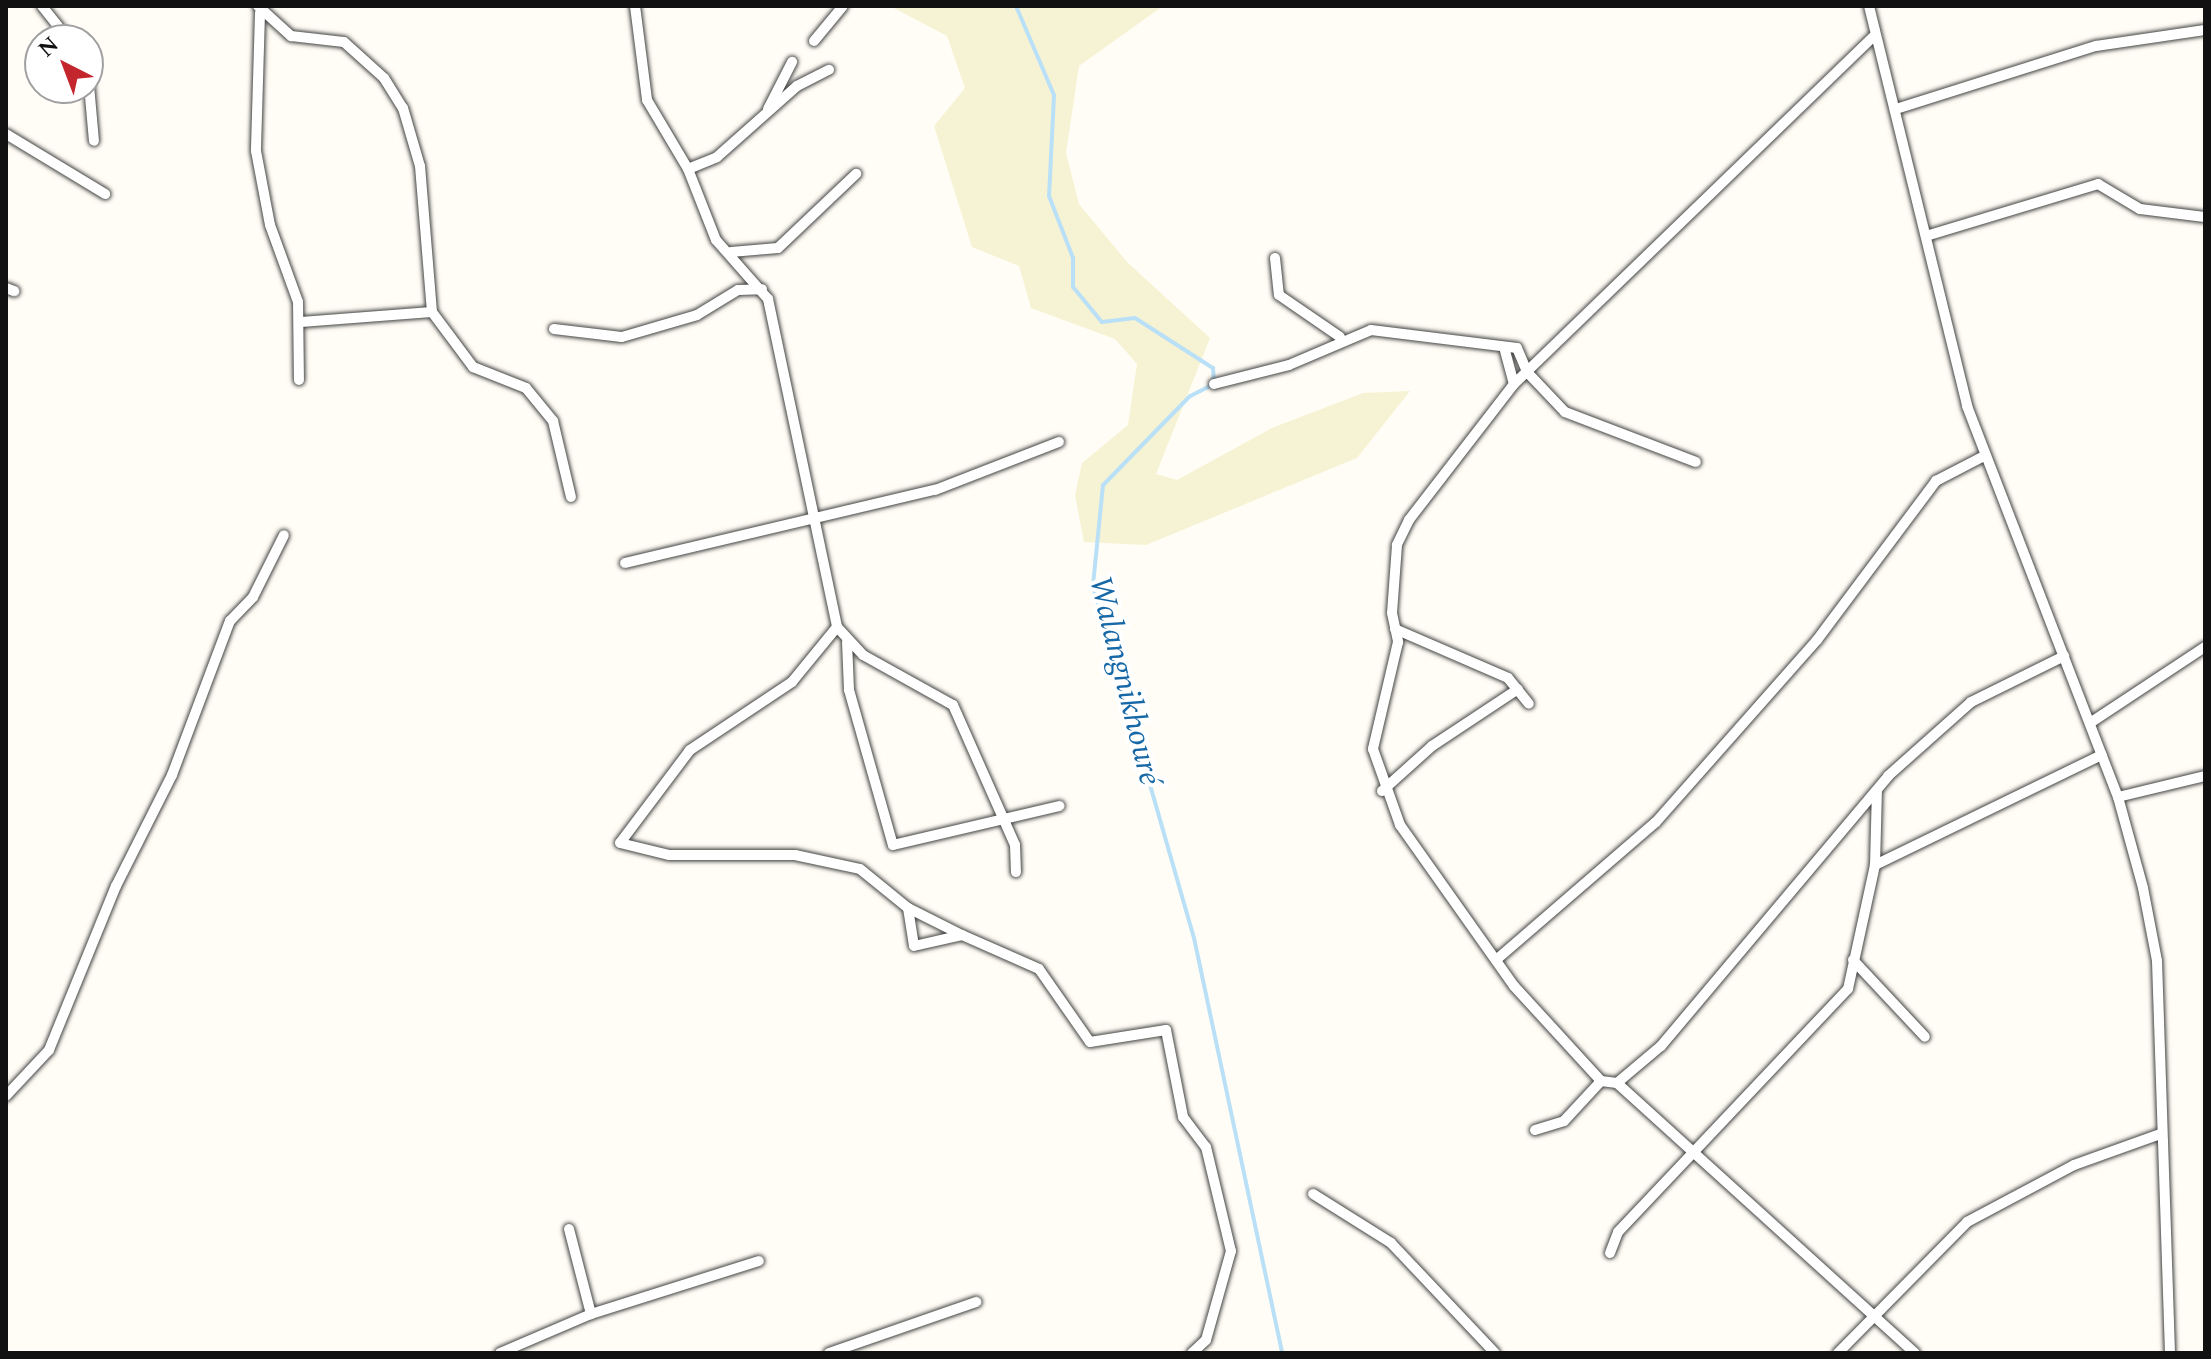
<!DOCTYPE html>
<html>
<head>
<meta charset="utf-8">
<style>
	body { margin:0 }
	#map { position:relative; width:2211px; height:1359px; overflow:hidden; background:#fffdf5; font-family:Spectral,serif }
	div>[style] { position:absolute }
	.farmland>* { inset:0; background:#f6f3d4 }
	.stream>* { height:4px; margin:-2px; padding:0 2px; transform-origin:2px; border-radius:2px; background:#b9e0f7 }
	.roads { filter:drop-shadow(0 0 2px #444) drop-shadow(0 0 2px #444) }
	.minor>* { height:10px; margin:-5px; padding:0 5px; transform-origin:5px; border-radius:5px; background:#fff }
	span { translate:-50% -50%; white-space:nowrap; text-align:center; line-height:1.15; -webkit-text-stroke:8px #fff; paint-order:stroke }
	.water-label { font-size:32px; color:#1768a6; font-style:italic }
	.frame { position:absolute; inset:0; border:8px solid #111; pointer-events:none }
	.north { position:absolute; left:24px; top:24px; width:80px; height:80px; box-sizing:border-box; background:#fff; border:2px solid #a0a0a0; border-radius:50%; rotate:318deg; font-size:22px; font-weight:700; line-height:32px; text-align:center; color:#111 }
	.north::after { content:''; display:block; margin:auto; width:28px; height:36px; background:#c4262e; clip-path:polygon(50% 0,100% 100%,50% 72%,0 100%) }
</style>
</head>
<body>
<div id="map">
	<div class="farmland">
		<div style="clip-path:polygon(890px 6px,1163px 6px,1079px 66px,1066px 153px,1079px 204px,1127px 262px,1210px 338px,1156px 474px,1177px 480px,1272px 428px,1363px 393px,1410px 391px,1357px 458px,1146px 545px,1084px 542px,1075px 495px,1082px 463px,1128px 425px,1137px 364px,1115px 339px,1031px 308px,1019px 266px,972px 247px,934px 126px,965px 88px,947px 36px)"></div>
	</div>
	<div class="stream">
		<div style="left:1016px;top:6px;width:97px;rotate:66.9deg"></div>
		<div style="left:1054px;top:95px;width:101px;rotate:92.8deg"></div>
		<div style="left:1049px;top:196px;width:66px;rotate:68.8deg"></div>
		<div style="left:1073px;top:258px;width:29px;rotate:90deg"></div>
		<div style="left:1073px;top:287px;width:45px;rotate:50.4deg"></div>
		<div style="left:1102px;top:322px;width:33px;rotate:-7deg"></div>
		<div style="left:1135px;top:318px;width:93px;rotate:32.7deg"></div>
		<div style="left:1213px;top:368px;width:16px;rotate:86deg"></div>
		<div style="left:1214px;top:384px;width:27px;rotate:153deg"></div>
		<div style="left:1190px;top:396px;width:124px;rotate:134.3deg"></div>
		<div style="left:1103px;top:485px;width:101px;rotate:95.7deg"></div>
		<div style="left:1093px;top:586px;width:366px;rotate:74deg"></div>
		<div style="left:1194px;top:938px;width:424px;rotate:78deg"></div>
	</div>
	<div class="roads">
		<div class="minor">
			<div style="left:42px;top:6px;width:43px;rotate:51.5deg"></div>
			<div style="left:258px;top:6px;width:45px;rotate:42.3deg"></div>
			<div style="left:291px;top:36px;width:53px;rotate:6.5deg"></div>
			<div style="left:344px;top:42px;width:54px;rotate:42deg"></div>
			<div style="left:384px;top:78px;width:36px;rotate:58deg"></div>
			<div style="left:403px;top:108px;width:60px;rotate:73.7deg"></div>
			<div style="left:420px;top:166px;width:146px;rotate:85.3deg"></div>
			<div style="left:432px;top:312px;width:69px;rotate:53.3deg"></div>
			<div style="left:473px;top:367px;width:57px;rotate:21.6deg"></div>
			<div style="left:526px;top:388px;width:43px;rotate:50.7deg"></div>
			<div style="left:553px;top:421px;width:78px;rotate:76.7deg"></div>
			<div style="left:635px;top:6px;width:95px;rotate:82.7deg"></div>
			<div style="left:647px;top:100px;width:80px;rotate:59.3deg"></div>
			<div style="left:688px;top:169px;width:76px;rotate:68.5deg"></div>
			<div style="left:716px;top:240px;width:79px;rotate:48.6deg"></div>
			<div style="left:768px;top:299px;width:335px;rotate:78.1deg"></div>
			<div style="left:837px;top:627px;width:38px;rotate:47deg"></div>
			<div style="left:863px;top:655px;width:103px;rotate:29.1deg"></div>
			<div style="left:953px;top:705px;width:153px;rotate:66.1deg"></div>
			<div style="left:1015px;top:845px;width:27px;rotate:88deg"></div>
			<div style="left:1869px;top:6px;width:412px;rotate:76.2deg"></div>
			<div style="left:1967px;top:406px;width:419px;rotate:68.9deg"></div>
			<div style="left:2118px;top:797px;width:94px;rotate:74.6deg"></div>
			<div style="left:2143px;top:888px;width:74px;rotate:79.1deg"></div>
			<div style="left:2157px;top:961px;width:392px;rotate:88.1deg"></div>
			<div style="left:260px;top:13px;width:138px;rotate:91.7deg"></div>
			<div style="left:256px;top:151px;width:75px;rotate:79.3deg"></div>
			<div style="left:270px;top:225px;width:82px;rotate:70deg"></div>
			<div style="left:298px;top:302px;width:78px;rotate:89.3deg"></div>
			<div style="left:1874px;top:36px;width:501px;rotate:135.97deg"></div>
			<div style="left:1514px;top:384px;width:172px;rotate:127.7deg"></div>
			<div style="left:1409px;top:520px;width:28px;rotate:116deg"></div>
			<div style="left:1397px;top:545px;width:68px;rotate:94.2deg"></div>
			<div style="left:1392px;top:613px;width:30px;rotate:78deg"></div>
			<div style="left:1398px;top:642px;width:110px;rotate:103.2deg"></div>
			<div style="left:1373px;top:749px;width:81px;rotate:70.4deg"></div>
			<div style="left:1400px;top:825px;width:197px;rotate:54.7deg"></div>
			<div style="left:1514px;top:986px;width:129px;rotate:47.5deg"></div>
			<div style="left:1601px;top:1081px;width:16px;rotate:7deg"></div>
			<div style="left:1617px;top:1083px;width:402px;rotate:42.2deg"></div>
			<div style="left:814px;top:41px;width:45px;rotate:-50.4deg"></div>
			<div style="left:88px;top:74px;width:67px;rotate:84.9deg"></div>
			<div style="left:768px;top:109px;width:53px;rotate:-62.9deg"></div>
			<div style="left:1896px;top:109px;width:210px;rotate:-17.5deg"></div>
			<div style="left:2096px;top:46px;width:110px;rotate:-8.4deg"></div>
			<div style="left:6px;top:134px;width:116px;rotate:31.2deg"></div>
			<div style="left:688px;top:169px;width:31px;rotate:-22deg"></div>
			<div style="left:717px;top:157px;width:107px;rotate:-41.6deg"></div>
			<div style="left:797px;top:86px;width:36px;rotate:-27deg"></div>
			<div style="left:1926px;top:236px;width:180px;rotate:-16.8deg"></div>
			<div style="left:2098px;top:184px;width:49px;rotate:30.8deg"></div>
			<div style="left:2140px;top:209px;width:65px;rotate:7deg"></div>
			<div style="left:731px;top:252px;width:47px;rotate:-4.9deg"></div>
			<div style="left:778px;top:248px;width:108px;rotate:-43.5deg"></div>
			<div style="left:1275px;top:258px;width:37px;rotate:84deg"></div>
			<div style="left:1279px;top:295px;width:74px;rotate:34.5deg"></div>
			<div style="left:6px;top:288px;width:9px;rotate:21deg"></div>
			<div style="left:301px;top:322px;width:131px;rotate:-4.4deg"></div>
			<div style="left:554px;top:329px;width:68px;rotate:6.7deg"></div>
			<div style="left:622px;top:337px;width:78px;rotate:-16.3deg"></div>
			<div style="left:697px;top:315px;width:48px;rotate:-31.4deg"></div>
			<div style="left:738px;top:290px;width:24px;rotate:-2deg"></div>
			<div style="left:1504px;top:347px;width:38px;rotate:75deg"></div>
			<div style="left:1214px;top:384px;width:77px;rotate:-14.2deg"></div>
			<div style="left:1289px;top:365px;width:89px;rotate:-23.1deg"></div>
			<div style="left:1371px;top:330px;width:147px;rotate:7deg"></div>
			<div style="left:1517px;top:348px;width:26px;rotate:67deg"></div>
			<div style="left:1527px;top:372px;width:55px;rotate:46.5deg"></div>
			<div style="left:1565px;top:412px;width:140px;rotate:20.9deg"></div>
			<div style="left:625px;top:563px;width:318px;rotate:-13.3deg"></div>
			<div style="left:935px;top:490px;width:133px;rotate:-21.2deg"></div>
			<div style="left:837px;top:627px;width:71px;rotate:129.3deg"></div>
			<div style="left:792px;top:682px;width:123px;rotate:146.3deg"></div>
			<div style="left:690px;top:750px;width:116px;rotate:127deg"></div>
			<div style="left:620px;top:843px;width:50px;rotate:13.8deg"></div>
			<div style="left:669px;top:855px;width:126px"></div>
			<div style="left:795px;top:855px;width:66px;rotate:12.2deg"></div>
			<div style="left:860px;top:869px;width:62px;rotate:39.1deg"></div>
			<div style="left:908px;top:908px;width:38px;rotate:81deg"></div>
			<div style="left:914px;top:946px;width:49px;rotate:-12.9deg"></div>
			<div style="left:962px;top:935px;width:84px;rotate:23.8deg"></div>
			<div style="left:1039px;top:969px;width:89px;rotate:55.1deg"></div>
			<div style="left:1090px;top:1042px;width:77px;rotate:-9deg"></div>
			<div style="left:1166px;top:1030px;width:89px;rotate:78.9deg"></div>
			<div style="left:1183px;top:1117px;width:38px;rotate:53deg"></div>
			<div style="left:1206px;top:1147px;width:107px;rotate:76.5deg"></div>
			<div style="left:1231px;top:1251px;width:92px;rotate:105.7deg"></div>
			<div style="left:1206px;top:1340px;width:19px;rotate:137deg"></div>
			<div style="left:1395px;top:629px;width:123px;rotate:23.4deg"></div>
			<div style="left:1508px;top:678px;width:33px;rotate:51deg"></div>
			<div style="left:847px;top:642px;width:48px;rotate:87.6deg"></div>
			<div style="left:849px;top:690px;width:161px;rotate:74.2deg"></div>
			<div style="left:893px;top:845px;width:171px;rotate:-13.2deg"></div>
			<div style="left:2090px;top:723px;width:138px;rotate:-33.5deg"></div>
			<div style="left:1382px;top:791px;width:67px;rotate:-42deg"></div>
			<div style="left:1432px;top:746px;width:103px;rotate:-33.5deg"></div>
			<div style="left:2118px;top:797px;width:89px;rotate:-13.6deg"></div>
			<div style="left:1875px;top:865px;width:252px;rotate:-25.9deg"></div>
			<div style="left:908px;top:908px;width:60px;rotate:26.6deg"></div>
			<div style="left:1496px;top:960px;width:211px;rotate:-40.8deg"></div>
			<div style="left:1656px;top:822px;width:243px;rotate:-48.5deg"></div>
			<div style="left:1817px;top:640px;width:199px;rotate:-53.2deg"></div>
			<div style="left:1936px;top:481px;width:56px;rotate:-27.5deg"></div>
			<div style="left:1853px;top:960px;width:105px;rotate:46.9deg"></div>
			<div style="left:1617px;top:1083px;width:57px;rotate:-40.1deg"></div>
			<div style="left:1661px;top:1046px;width:353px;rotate:-49.9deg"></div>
			<div style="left:1888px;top:776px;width:111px;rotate:-41.7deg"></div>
			<div style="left:1971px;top:702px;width:104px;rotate:-26.3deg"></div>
			<div style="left:6px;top:1096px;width:63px;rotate:-46.9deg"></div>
			<div style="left:49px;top:1050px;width:177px;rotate:-67.8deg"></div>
			<div style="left:116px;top:886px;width:124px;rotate:-63.2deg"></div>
			<div style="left:172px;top:775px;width:165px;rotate:-69.4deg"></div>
			<div style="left:230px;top:621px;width:33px;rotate:-46deg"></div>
			<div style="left:253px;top:597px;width:69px;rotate:-63.4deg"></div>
			<div style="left:1535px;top:1130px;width:30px;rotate:-17deg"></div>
			<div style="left:1564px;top:1121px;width:54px;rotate:-47.2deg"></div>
			<div style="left:1313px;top:1194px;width:92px;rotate:32.1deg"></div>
			<div style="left:1391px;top:1243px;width:151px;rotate:46.6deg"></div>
			<div style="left:569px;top:1229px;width:88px;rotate:75.5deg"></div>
			<div style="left:1610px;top:1253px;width:22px;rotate:-69deg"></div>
			<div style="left:1618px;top:1232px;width:335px;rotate:-46.6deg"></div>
			<div style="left:1848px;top:989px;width:127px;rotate:-77.7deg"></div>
			<div style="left:1875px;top:865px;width:74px;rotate:-88.5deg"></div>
			<div style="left:500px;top:1353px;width:99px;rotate:-23.2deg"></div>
			<div style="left:591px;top:1314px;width:176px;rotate:-17.5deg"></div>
			<div style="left:829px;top:1353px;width:156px;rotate:-19.1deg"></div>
			<div style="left:1838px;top:1353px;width:184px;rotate:-45.4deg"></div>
			<div style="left:1967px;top:1222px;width:121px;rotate:-28deg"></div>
			<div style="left:2074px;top:1165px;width:91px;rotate:-19.8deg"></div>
		</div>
	</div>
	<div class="water-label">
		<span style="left:1124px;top:681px;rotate:76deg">Walangnikhouré</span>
	</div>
	<div class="frame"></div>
	<div class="north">N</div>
</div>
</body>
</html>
